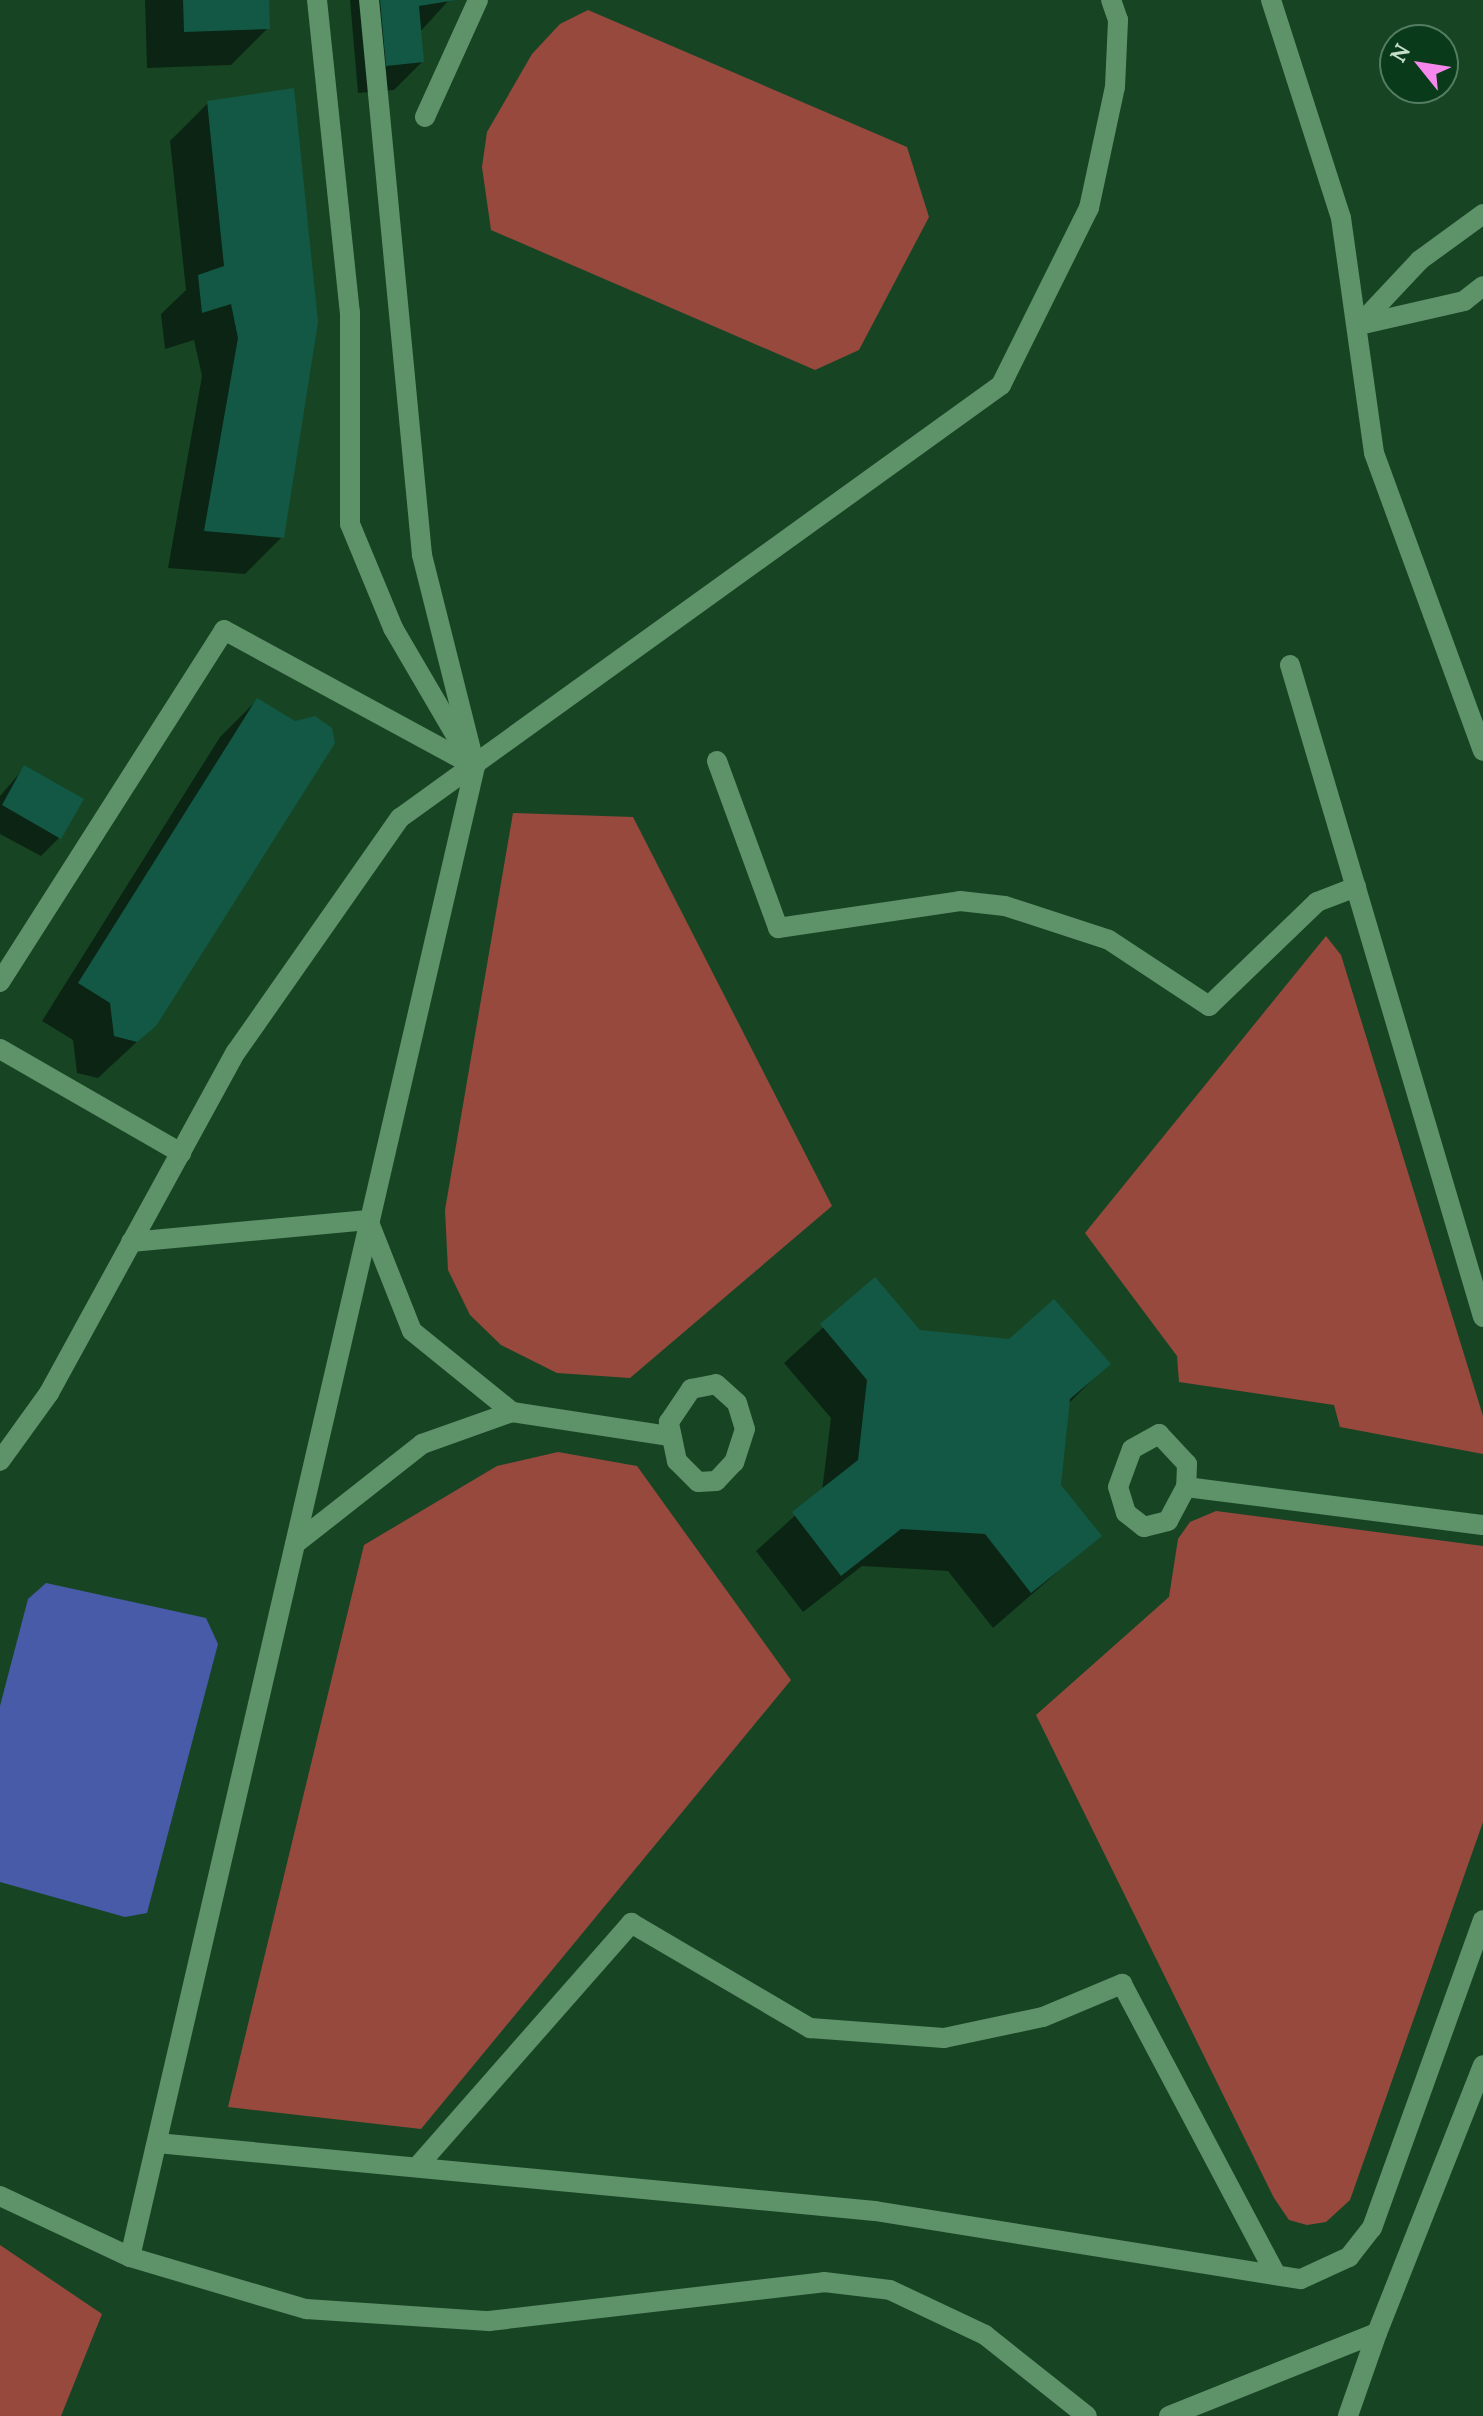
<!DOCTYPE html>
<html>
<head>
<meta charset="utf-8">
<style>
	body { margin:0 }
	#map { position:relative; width:1483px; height:2416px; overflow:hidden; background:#174524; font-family:Lora,serif }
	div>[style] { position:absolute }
	.green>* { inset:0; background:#97493e }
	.water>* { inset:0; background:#475ba8 }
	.shadow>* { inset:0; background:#0007 }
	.building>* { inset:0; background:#125845 }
	.minor>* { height:20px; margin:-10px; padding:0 10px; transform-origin:10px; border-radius:10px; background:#5e9269 }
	span { translate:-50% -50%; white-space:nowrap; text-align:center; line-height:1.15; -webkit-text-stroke:6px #093b1a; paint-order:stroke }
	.north { position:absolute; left:1379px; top:24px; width:80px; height:80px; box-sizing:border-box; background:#093b1a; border:2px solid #547c60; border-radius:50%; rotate:300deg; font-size:22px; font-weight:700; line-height:32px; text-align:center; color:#c4ddc8 }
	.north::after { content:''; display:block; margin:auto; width:28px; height:36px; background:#f688ed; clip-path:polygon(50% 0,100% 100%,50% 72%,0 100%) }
</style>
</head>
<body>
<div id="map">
	<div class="green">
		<div style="clip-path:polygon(588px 10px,907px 147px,929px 217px,859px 350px,815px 370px,491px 230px,482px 167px,487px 132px,532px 54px,560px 24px)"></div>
		<div style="clip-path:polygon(513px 813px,633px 817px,832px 1206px,630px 1378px,557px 1373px,501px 1345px,470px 1315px,448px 1270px,445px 1210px)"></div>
		<div style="clip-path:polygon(1326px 936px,1341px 955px,1483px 1416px,1483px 1454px,1340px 1427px,1334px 1405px,1179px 1382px,1177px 1356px,1085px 1233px)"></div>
		<div style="clip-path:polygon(558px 1452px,637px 1466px,791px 1680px,421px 2129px,228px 2107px,364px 1545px,497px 1466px)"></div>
		<div style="clip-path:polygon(1216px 1511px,1483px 1546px,1483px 1822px,1350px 2200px,1326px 2222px,1307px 2225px,1289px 2220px,1274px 2198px,1036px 1715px,1169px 1597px,1178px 1539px,1190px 1522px)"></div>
		<div style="clip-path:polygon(0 2245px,102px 2314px,61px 2416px,0 2416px)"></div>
	</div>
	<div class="water">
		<div style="clip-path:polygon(46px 1583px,206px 1618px,218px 1644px,147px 1913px,125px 1917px,0 1882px,0 1706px,28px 1599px)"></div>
	</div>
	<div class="shadow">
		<div style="clip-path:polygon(145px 0,267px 0,268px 28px,231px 65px,147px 68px)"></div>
		<div style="clip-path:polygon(350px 0,449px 0,420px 32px,422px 62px,394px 90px,358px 93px)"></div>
		<div style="clip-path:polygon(208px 103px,282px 537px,245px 574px,168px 568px,202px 376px,194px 340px,165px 349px,161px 314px,186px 290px,170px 141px)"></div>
		<div style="clip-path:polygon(257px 700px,155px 1025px,98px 1078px,77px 1073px,73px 1040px,42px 1021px,220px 737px)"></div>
		<div style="clip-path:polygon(24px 768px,60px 837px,41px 856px,0 834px,0 796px)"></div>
		<div style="clip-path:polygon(875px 1280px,919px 1332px,1108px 1364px,1068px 1404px,1059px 1486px,1099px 1536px,993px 1628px,948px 1571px,862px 1566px,803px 1612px,756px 1551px,822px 1491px,831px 1418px,784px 1363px)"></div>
	</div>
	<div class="building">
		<div style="clip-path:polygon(183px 0,269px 0,270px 29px,184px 32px)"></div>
		<div style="clip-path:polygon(380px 0,456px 0,419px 6px,424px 62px,386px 66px)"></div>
		<div style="clip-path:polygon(294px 88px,318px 322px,284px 538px,204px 531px,238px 338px,231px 304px,202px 313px,198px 275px,224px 266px,207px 101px)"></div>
		<div style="clip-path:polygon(257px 698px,295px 721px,315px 716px,332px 728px,335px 743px,156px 1026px,137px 1042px,114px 1036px,110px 1003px,78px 983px)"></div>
		<div style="clip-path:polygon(24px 765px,84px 799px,61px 839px,2px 805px)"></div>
		<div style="clip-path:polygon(875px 1277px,920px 1330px,1009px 1339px,1054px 1299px,1111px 1364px,1070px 1399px,1061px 1485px,1102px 1536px,1031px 1593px,985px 1534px,901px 1529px,841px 1576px,792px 1512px,858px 1460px,867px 1380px,820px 1324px)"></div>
	</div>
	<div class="minor">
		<div style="left:317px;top:0;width:314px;rotate:84deg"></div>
		<div style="left:350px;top:312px;width:212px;rotate:90deg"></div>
		<div style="left:350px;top:524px;width:113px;rotate:67.5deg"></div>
		<div style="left:393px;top:628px;width:137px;rotate:59.7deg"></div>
		<div style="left:1271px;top:0;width:229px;rotate:72.2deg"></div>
		<div style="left:1341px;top:218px;width:237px;rotate:82deg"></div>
		<div style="left:1374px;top:453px;width:317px;rotate:69.9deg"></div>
		<div style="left:425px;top:117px;width:128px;rotate:-65.6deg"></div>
		<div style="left:1359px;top:325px;width:89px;rotate:-46.8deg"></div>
		<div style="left:1420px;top:260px;width:78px;rotate:-36.1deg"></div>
		<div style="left:1359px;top:325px;width:108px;rotate:-12.9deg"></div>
		<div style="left:1464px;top:301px;width:24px;rotate:-38deg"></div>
		<div style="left:1290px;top:665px;width:680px;rotate:73.51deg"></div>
		<div style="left:717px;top:761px;width:178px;rotate:69.9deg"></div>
		<div style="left:778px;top:928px;width:184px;rotate:-8.4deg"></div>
		<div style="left:960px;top:901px;width:45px;rotate:6.3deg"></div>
		<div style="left:1005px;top:906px;width:109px;rotate:18.1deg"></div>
		<div style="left:1109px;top:940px;width:120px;rotate:33.4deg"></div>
		<div style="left:1209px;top:1006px;width:150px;rotate:-43.9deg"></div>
		<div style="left:1317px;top:902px;width:42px;rotate:-21deg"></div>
		<div style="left:0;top:982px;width:417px;rotate:-57.5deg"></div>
		<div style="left:224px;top:630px;width:285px;rotate:28.5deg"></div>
		<div style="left:0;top:1049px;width:209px;rotate:29.9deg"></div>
		<div style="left:131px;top:1242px;width:238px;rotate:-5.3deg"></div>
		<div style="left:368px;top:1220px;width:119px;rotate:68.4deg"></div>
		<div style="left:412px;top:1331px;width:129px;rotate:39deg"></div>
		<div style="left:716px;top:1384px;width:28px;rotate:42deg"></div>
		<div style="left:737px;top:1403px;width:27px;rotate:73deg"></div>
		<div style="left:745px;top:1429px;width:35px;rotate:108deg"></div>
		<div style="left:734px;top:1462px;width:26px;rotate:133deg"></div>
		<div style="left:716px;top:1481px;width:18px;rotate:177deg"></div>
		<div style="left:698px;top:1482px;width:30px;rotate:-135deg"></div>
		<div style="left:677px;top:1461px;width:40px;rotate:-102deg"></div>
		<div style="left:669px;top:1422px;width:40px;rotate:-56deg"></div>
		<div style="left:691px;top:1389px;width:25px;rotate:-11deg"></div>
		<div style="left:1159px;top:1434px;width:41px;rotate:47deg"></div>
		<div style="left:1187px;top:1464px;width:23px;rotate:92deg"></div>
		<div style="left:1186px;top:1487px;width:38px;rotate:118deg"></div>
		<div style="left:1168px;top:1521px;width:25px;rotate:166deg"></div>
		<div style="left:1144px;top:1527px;width:23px;rotate:-142deg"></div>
		<div style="left:1126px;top:1513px;width:27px;rotate:-107deg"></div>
		<div style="left:1118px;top:1487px;width:40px;rotate:-69.8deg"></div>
		<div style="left:1132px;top:1449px;width:31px;rotate:-29deg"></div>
		<div style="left:0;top:1461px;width:84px;rotate:-54.2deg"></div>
		<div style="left:49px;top:1393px;width:389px;rotate:-61.3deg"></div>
		<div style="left:236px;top:1052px;width:286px;rotate:-55deg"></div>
		<div style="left:400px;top:818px;width:741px;rotate:-35.77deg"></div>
		<div style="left:1001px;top:385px;width:198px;rotate:-63.6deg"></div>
		<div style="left:1089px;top:208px;width:124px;rotate:-77.9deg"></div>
		<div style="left:1115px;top:87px;width:67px;rotate:-87.4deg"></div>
		<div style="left:1118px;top:20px;width:21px;rotate:-109deg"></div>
		<div style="left:1186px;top:1487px;width:299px;rotate:7.3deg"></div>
		<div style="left:295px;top:1544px;width:162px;rotate:-38.2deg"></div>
		<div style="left:422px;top:1444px;width:96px;rotate:-19.6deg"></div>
		<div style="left:512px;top:1412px;width:158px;rotate:8.7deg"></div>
		<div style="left:157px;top:2143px;width:721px;rotate:5.41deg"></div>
		<div style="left:875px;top:2211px;width:431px;rotate:9.1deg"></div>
		<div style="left:1301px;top:2279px;width:53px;rotate:-24.6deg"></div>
		<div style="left:1349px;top:2257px;width:37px;rotate:-52deg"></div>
		<div style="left:1372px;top:2228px;width:327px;rotate:-70.2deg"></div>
		<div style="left:417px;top:2167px;width:325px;rotate:-48.7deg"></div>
		<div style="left:631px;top:1923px;width:208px;rotate:30.4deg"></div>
		<div style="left:810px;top:2028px;width:134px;rotate:4.3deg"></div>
		<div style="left:944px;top:2038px;width:101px;rotate:-12deg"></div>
		<div style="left:1043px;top:2017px;width:86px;rotate:-22.7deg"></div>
		<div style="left:1122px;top:1984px;width:329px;rotate:62.1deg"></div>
		<div style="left:0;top:2196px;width:144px;rotate:25.1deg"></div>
		<div style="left:130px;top:2257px;width:184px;rotate:16.5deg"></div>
		<div style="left:306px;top:2309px;width:183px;rotate:3.8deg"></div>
		<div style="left:489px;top:2321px;width:337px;rotate:-6.6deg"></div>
		<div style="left:824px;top:2282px;width:66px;rotate:6.9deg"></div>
		<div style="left:890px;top:2290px;width:105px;rotate:25.3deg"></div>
		<div style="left:985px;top:2335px;width:130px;rotate:38.5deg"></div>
		<div style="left:130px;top:2257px;width:1530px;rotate:-76.97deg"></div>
		<div style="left:475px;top:766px;width:218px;rotate:-104.1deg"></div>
		<div style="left:422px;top:555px;width:558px;rotate:-95.45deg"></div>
		<div style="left:1377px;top:2333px;width:288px;rotate:-68.4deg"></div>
		<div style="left:1169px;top:2416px;width:224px;rotate:-21.8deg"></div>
		<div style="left:1377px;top:2333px;width:88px;rotate:109.3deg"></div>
	</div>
	<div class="north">N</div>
</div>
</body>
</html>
